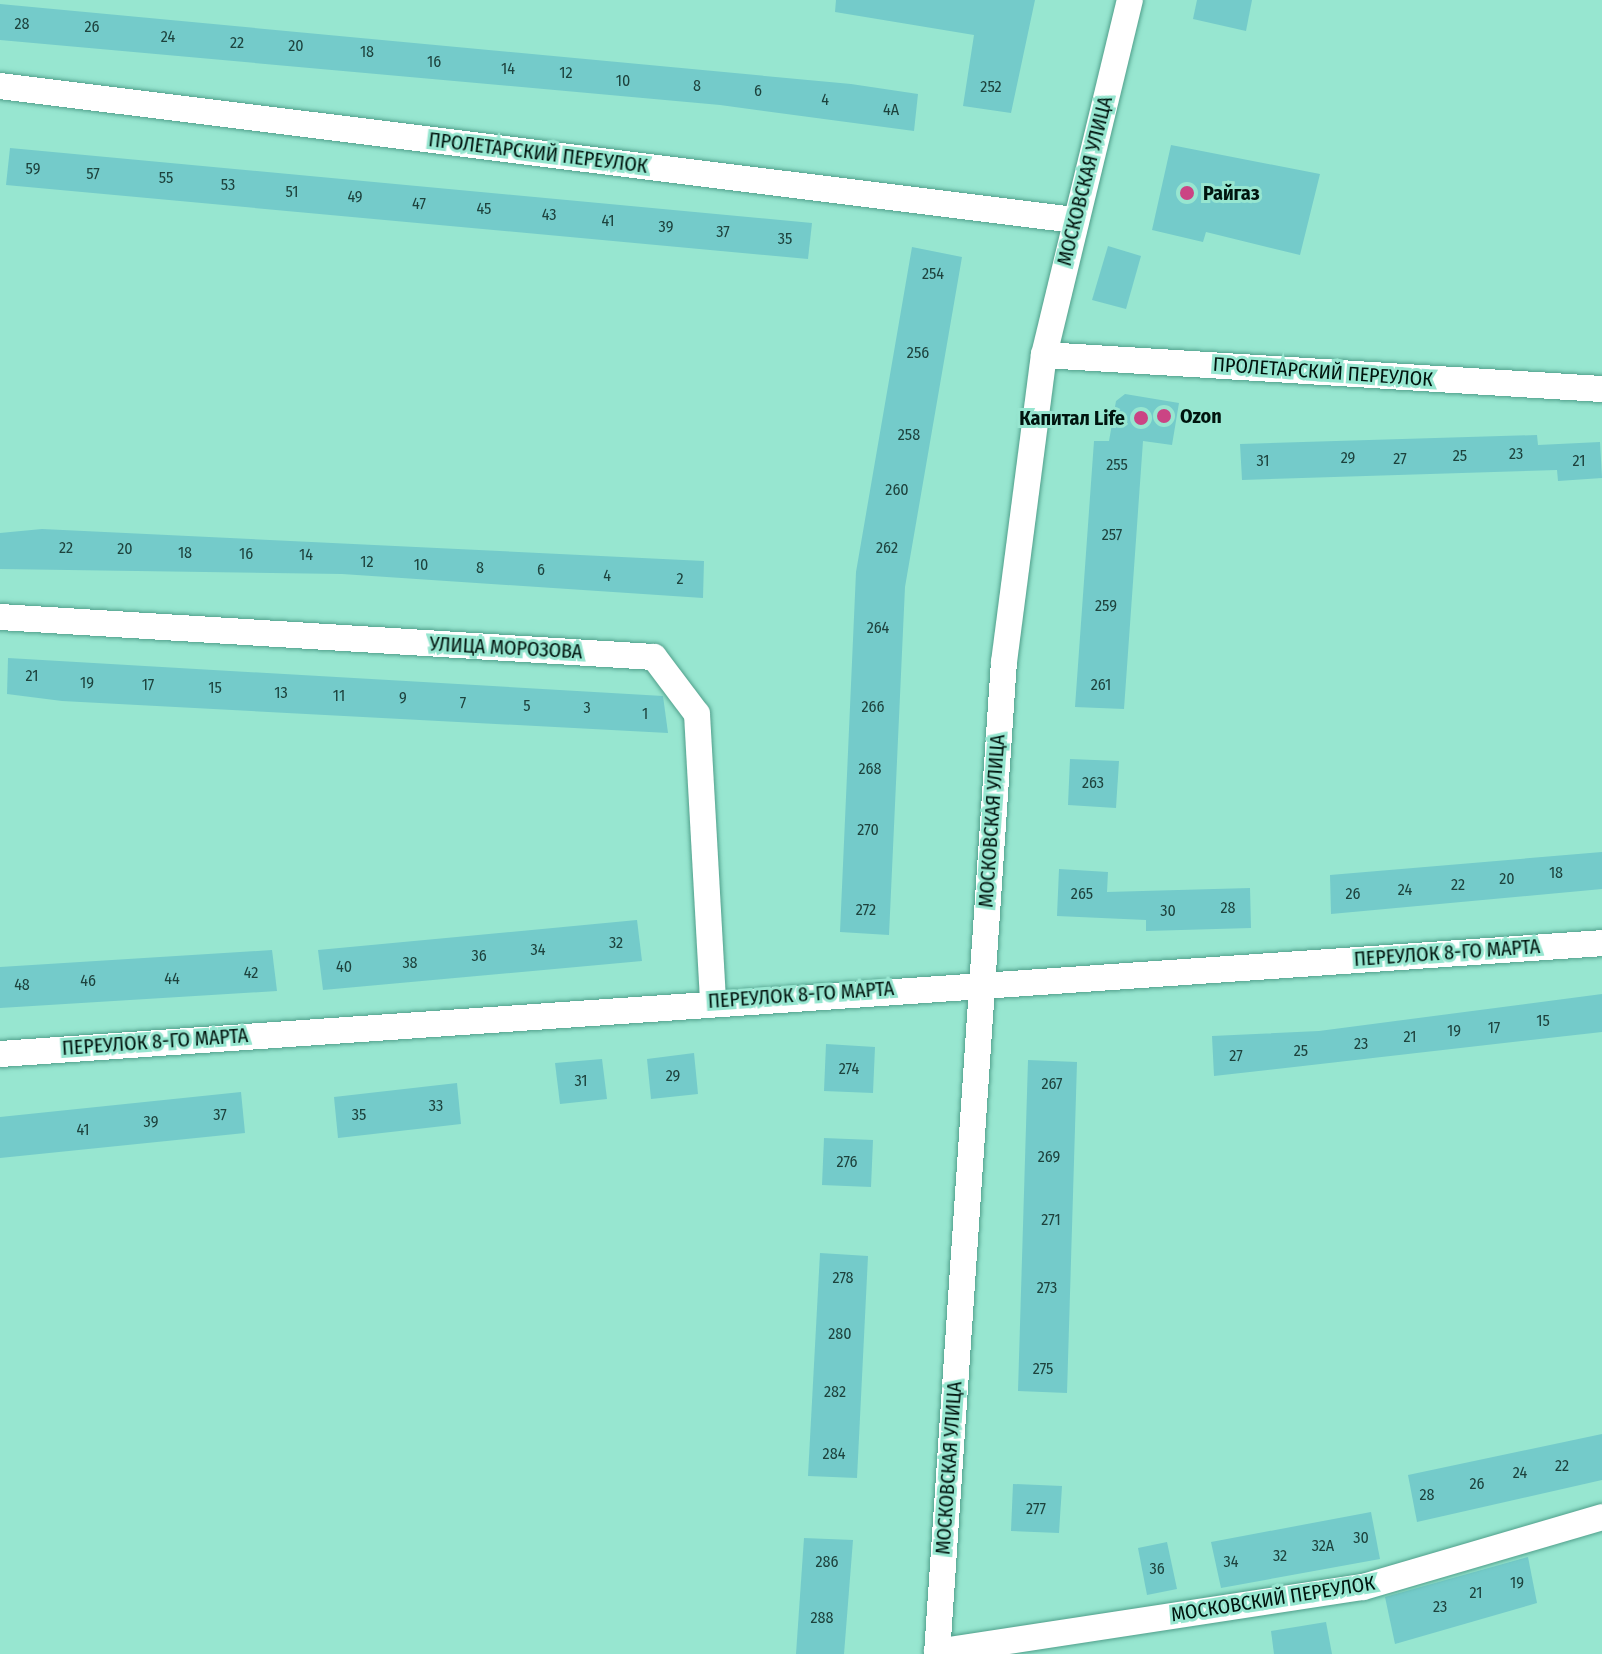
<!DOCTYPE html>
<html>
<head>
<meta charset="utf-8">
<style>
	body { margin:0 }
	#map { position:relative; width:1602px; height:1654px; overflow:hidden; background:#97e6d0; font-family:"Fira Sans Condensed",sans-serif }
	div>[style] { position:absolute }
	.building>* { inset:0; background:#74cbca }
	.roads { filter:drop-shadow(0 0 2px #509f8b) drop-shadow(0 0 2px #509f8b) }
	.minor>* { height:26px; margin:-13px; padding:0 13px; transform-origin:13px; border-radius:13px; background:#fff }
	.dots>* { width:22px; height:22px; translate:-50% -50%; box-sizing:border-box; border:4px solid #97e6d0; border-radius:50% }
	span { translate:-50% -50%; white-space:nowrap; text-align:center; line-height:1.15; -webkit-text-stroke:6px #97e6d0; paint-order:stroke }
	.number-label { font-size:16px; color:#1d423d }
	.number-label span { -webkit-text-stroke-width:0 }
	.street-label { font-size:20px; color:#00140e }
	.poi-label { font-size:20px; color:#00140e; font-weight:700 }
	.left { translate:0 -50%; text-align:left }
	.right { translate:-100% -50%; text-align:right }
</style>
</head>
<body>
<div id="map">
	<div class="building">
		<div style="clip-path:polygon(836px 0,1035px 0,1011px 113px,963px 106px,974px 35px,835px 12px)"></div>
		<div style="clip-path:polygon(1197px 0,1252px 0,1246px 31px,1193px 19px)"></div>
		<div style="clip-path:polygon(0 4px,851px 84px,918px 94px,914px 131px,720px 105px,0 40px)"></div>
		<div style="clip-path:polygon(1171px 145px,1320px 174px,1300px 255px,1206px 232px,1203px 242px,1152px 230px)"></div>
		<div style="clip-path:polygon(10px 148px,812px 223px,808px 259px,6px 185px)"></div>
		<div style="clip-path:polygon(1108px 246px,1141px 256px,1126px 309px,1092px 300px)"></div>
		<div style="clip-path:polygon(912px 247px,962px 257px,905px 587px,889px 935px,840px 932px,856px 572px)"></div>
		<div style="clip-path:polygon(1125px 394px,1179px 403px,1172px 445px,1143px 441px,1124px 709px,1075px 707px,1094px 441px,1109px 441px,1116px 401px)"></div>
		<div style="clip-path:polygon(1537px 435px,1538px 445px,1600px 442px,1602px 478px,1558px 481px,1557px 470px,1242px 480px,1240px 444px)"></div>
		<div style="clip-path:polygon(42px 529px,704px 561px,703px 598px,342px 574px,0 569px,0 533px)"></div>
		<div style="clip-path:polygon(8px 658px,663px 696px,668px 733px,62px 701px,7px 694px)"></div>
		<div style="clip-path:polygon(1070px 759px,1119px 761px,1116px 808px,1068px 805px)"></div>
		<div style="clip-path:polygon(1602px 852px,1602px 889px,1331px 914px,1330px 875px)"></div>
		<div style="clip-path:polygon(1059px 869px,1108px 872px,1107px 892px,1250px 888px,1251px 928px,1146px 931px,1146px 920px,1057px 916px)"></div>
		<div style="clip-path:polygon(637px 920px,642px 961px,323px 990px,318px 950px)"></div>
		<div style="clip-path:polygon(272px 950px,277px 991px,0 1008px,0 967px)"></div>
		<div style="clip-path:polygon(1602px 994px,1602px 1032px,1214px 1076px,1212px 1036px,1319px 1031px)"></div>
		<div style="clip-path:polygon(826px 1044px,875px 1047px,873px 1093px,824px 1091px)"></div>
		<div style="clip-path:polygon(694px 1053px,698px 1094px,651px 1099px,647px 1059px)"></div>
		<div style="clip-path:polygon(602px 1059px,607px 1099px,560px 1104px,555px 1063px)"></div>
		<div style="clip-path:polygon(1028px 1060px,1077px 1062px,1067px 1393px,1018px 1391px)"></div>
		<div style="clip-path:polygon(457px 1083px,461px 1124px,338px 1138px,334px 1097px)"></div>
		<div style="clip-path:polygon(241px 1092px,245px 1133px,0 1158px,0 1117px)"></div>
		<div style="clip-path:polygon(824px 1138px,873px 1140px,871px 1187px,822px 1185px)"></div>
		<div style="clip-path:polygon(820px 1253px,868px 1256px,857px 1478px,808px 1476px)"></div>
		<div style="clip-path:polygon(1602px 1434px,1602px 1480px,1417px 1522px,1408px 1475px)"></div>
		<div style="clip-path:polygon(1013px 1484px,1062px 1486px,1059px 1533px,1011px 1531px)"></div>
		<div style="clip-path:polygon(1371px 1512px,1380px 1559px,1221px 1588px,1211px 1542px)"></div>
		<div style="clip-path:polygon(804px 1538px,853px 1540px,844px 1654px,796px 1654px)"></div>
		<div style="clip-path:polygon(1167px 1542px,1177px 1589px,1147px 1595px,1138px 1548px)"></div>
		<div style="clip-path:polygon(1528px 1557px,1537px 1603px,1395px 1644px,1385px 1597px)"></div>
		<div style="clip-path:polygon(1326px 1622px,1332px 1654px,1274px 1654px,1271px 1631px)"></div>
	</div>
	<div class="roads">
		<div class="minor">
			<div style="left:0;top:86px;width:1083px;rotate:7.11deg"></div>
			<div style="left:1044px;top:355px;width:559px;rotate:3.49deg"></div>
			<div style="left:0;top:617px;width:655px;rotate:3.5deg"></div>
			<div style="left:654px;top:657px;width:71px;rotate:53deg"></div>
			<div style="left:697px;top:714px;width:288px;rotate:86.8deg"></div>
			<div style="left:0;top:1054px;width:1606px;rotate:-3.96deg"></div>
			<div style="left:937px;top:1652px;width:431px;rotate:-8.7deg"></div>
			<div style="left:1363px;top:1587px;width:249px;rotate:-16.3deg"></div>
			<div style="left:937px;top:1654px;width:994px;rotate:-86.14deg"></div>
			<div style="left:1004px;top:662px;width:310px;rotate:-82.6deg"></div>
			<div style="left:1044px;top:355px;width:365px;rotate:-76.4deg"></div>
		</div>
	</div>
	<div class="dots">
		<div style="left:1187px;top:193px;background:#cb4484"></div>
		<div style="left:1164px;top:416px;background:#cb4484"></div>
		<div style="left:1141px;top:418px;background:#cb4484"></div>
	</div>
	<div class="number-label">
		<span style="left:22px;top:24px">28</span>
		<span style="left:92px;top:27px">26</span>
		<span style="left:168px;top:37px">24</span>
		<span style="left:237px;top:43px">22</span>
		<span style="left:296px;top:46px">20</span>
		<span style="left:367px;top:52px">18</span>
		<span style="left:434px;top:62px">16</span>
		<span style="left:508px;top:69px">14</span>
		<span style="left:566px;top:73px">12</span>
		<span style="left:623px;top:81px">10</span>
		<span style="left:697px;top:86px">8</span>
		<span style="left:991px;top:87px">252</span>
		<span style="left:758px;top:91px">6</span>
		<span style="left:825px;top:100px">4</span>
		<span style="left:891px;top:110px">4А</span>
		<span style="left:33px;top:169px">59</span>
		<span style="left:93px;top:174px">57</span>
		<span style="left:166px;top:178px">55</span>
		<span style="left:228px;top:185px">53</span>
		<span style="left:292px;top:192px">51</span>
		<span style="left:355px;top:197px">49</span>
		<span style="left:419px;top:204px">47</span>
		<span style="left:484px;top:209px">45</span>
		<span style="left:549px;top:215px">43</span>
		<span style="left:608px;top:221px">41</span>
		<span style="left:666px;top:227px">39</span>
		<span style="left:723px;top:232px">37</span>
		<span style="left:785px;top:239px">35</span>
		<span style="left:933px;top:274px">254</span>
		<span style="left:918px;top:353px">256</span>
		<span style="left:909px;top:435px">258</span>
		<span style="left:1516px;top:454px">23</span>
		<span style="left:1460px;top:456px">25</span>
		<span style="left:1348px;top:458px">29</span>
		<span style="left:1400px;top:459px">27</span>
		<span style="left:1263px;top:461px">31</span>
		<span style="left:1579px;top:461px">21</span>
		<span style="left:1117px;top:465px">255</span>
		<span style="left:897px;top:490px">260</span>
		<span style="left:1112px;top:535px">257</span>
		<span style="left:66px;top:548px">22</span>
		<span style="left:887px;top:548px">262</span>
		<span style="left:125px;top:549px">20</span>
		<span style="left:185px;top:553px">18</span>
		<span style="left:246px;top:554px">16</span>
		<span style="left:306px;top:555px">14</span>
		<span style="left:367px;top:562px">12</span>
		<span style="left:421px;top:565px">10</span>
		<span style="left:480px;top:568px">8</span>
		<span style="left:541px;top:570px">6</span>
		<span style="left:607px;top:576px">4</span>
		<span style="left:680px;top:579px">2</span>
		<span style="left:1106px;top:606px">259</span>
		<span style="left:878px;top:628px">264</span>
		<span style="left:32px;top:676px">21</span>
		<span style="left:87px;top:683px">19</span>
		<span style="left:148px;top:685px">17</span>
		<span style="left:1101px;top:685px">261</span>
		<span style="left:215px;top:688px">15</span>
		<span style="left:281px;top:693px">13</span>
		<span style="left:339px;top:696px">11</span>
		<span style="left:403px;top:698px">9</span>
		<span style="left:463px;top:703px">7</span>
		<span style="left:527px;top:706px">5</span>
		<span style="left:873px;top:707px">266</span>
		<span style="left:587px;top:708px">3</span>
		<span style="left:645px;top:714px">1</span>
		<span style="left:870px;top:769px">268</span>
		<span style="left:1093px;top:783px">263</span>
		<span style="left:868px;top:830px">270</span>
		<span style="left:1556px;top:873px">18</span>
		<span style="left:1507px;top:879px">20</span>
		<span style="left:1458px;top:885px">22</span>
		<span style="left:1405px;top:890px">24</span>
		<span style="left:1082px;top:894px">265</span>
		<span style="left:1353px;top:894px">26</span>
		<span style="left:1228px;top:908px">28</span>
		<span style="left:866px;top:910px">272</span>
		<span style="left:1168px;top:911px">30</span>
		<span style="left:616px;top:943px">32</span>
		<span style="left:538px;top:950px">34</span>
		<span style="left:479px;top:956px">36</span>
		<span style="left:410px;top:963px">38</span>
		<span style="left:344px;top:967px">40</span>
		<span style="left:251px;top:973px">42</span>
		<span style="left:172px;top:979px">44</span>
		<span style="left:88px;top:981px">46</span>
		<span style="left:22px;top:985px">48</span>
		<span style="left:1543px;top:1021px">15</span>
		<span style="left:1494px;top:1028px">17</span>
		<span style="left:1454px;top:1031px">19</span>
		<span style="left:1410px;top:1037px">21</span>
		<span style="left:1361px;top:1044px">23</span>
		<span style="left:1301px;top:1051px">25</span>
		<span style="left:1236px;top:1056px">27</span>
		<span style="left:849px;top:1069px">274</span>
		<span style="left:673px;top:1076px">29</span>
		<span style="left:581px;top:1081px">31</span>
		<span style="left:1052px;top:1084px">267</span>
		<span style="left:436px;top:1106px">33</span>
		<span style="left:220px;top:1115px">37</span>
		<span style="left:359px;top:1115px">35</span>
		<span style="left:151px;top:1122px">39</span>
		<span style="left:83px;top:1130px">41</span>
		<span style="left:1049px;top:1157px">269</span>
		<span style="left:847px;top:1162px">276</span>
		<span style="left:1051px;top:1220px">271</span>
		<span style="left:843px;top:1278px">278</span>
		<span style="left:1047px;top:1288px">273</span>
		<span style="left:840px;top:1334px">280</span>
		<span style="left:1043px;top:1369px">275</span>
		<span style="left:835px;top:1392px">282</span>
		<span style="left:834px;top:1454px">284</span>
		<span style="left:1562px;top:1466px">22</span>
		<span style="left:1520px;top:1473px">24</span>
		<span style="left:1477px;top:1484px">26</span>
		<span style="left:1427px;top:1495px">28</span>
		<span style="left:1036px;top:1509px">277</span>
		<span style="left:1361px;top:1538px">30</span>
		<span style="left:1323px;top:1546px">32А</span>
		<span style="left:1280px;top:1556px">32</span>
		<span style="left:827px;top:1562px">286</span>
		<span style="left:1231px;top:1562px">34</span>
		<span style="left:1157px;top:1569px">36</span>
		<span style="left:1517px;top:1583px">19</span>
		<span style="left:1476px;top:1593px">21</span>
		<span style="left:1440px;top:1607px">23</span>
		<span style="left:822px;top:1618px">288</span>
	</div>
	<div class="street-label">
		<span style="left:538px;top:153px;rotate:7deg">ПРОЛЕТАРСКИЙ ПЕРЕУЛОК</span>
		<span style="left:1085px;top:181px;rotate:-76deg">МОСКОВСКАЯ УЛИЦА</span>
		<span style="left:1323px;top:372px;rotate:4deg">ПРОЛЕТАРСКИЙ ПЕРЕУЛОК</span>
		<span style="left:506px;top:648px;rotate:3deg">УЛИЦА МОРОЗОВА</span>
		<span style="left:992px;top:821px;rotate:-86deg">МОСКОВСКАЯ УЛИЦА</span>
		<span style="left:1447px;top:953px;rotate:-4deg">ПЕРЕУЛОК 8-ГО МАРТА</span>
		<span style="left:801px;top:995px;rotate:-4deg">ПЕРЕУЛОК 8-ГО МАРТА</span>
		<span style="left:155px;top:1042px;rotate:-4deg">ПЕРЕУЛОК 8-ГО МАРТА</span>
		<span style="left:949px;top:1468px;rotate:-86deg">МОСКОВСКАЯ УЛИЦА</span>
		<span style="left:1273px;top:1599px;rotate:-9deg">МОСКОВСКИЙ ПЕРЕУЛОК</span>
	</div>
	<div class="poi-label">
		<span class="left" style="left:1203px;top:193px">Райгаз</span>
		<span class="left" style="left:1180px;top:416px">Ozon</span>
		<span class="right" style="left:1125px;top:418px">Капитал Life</span>
	</div>
</div>
</body>
</html>
